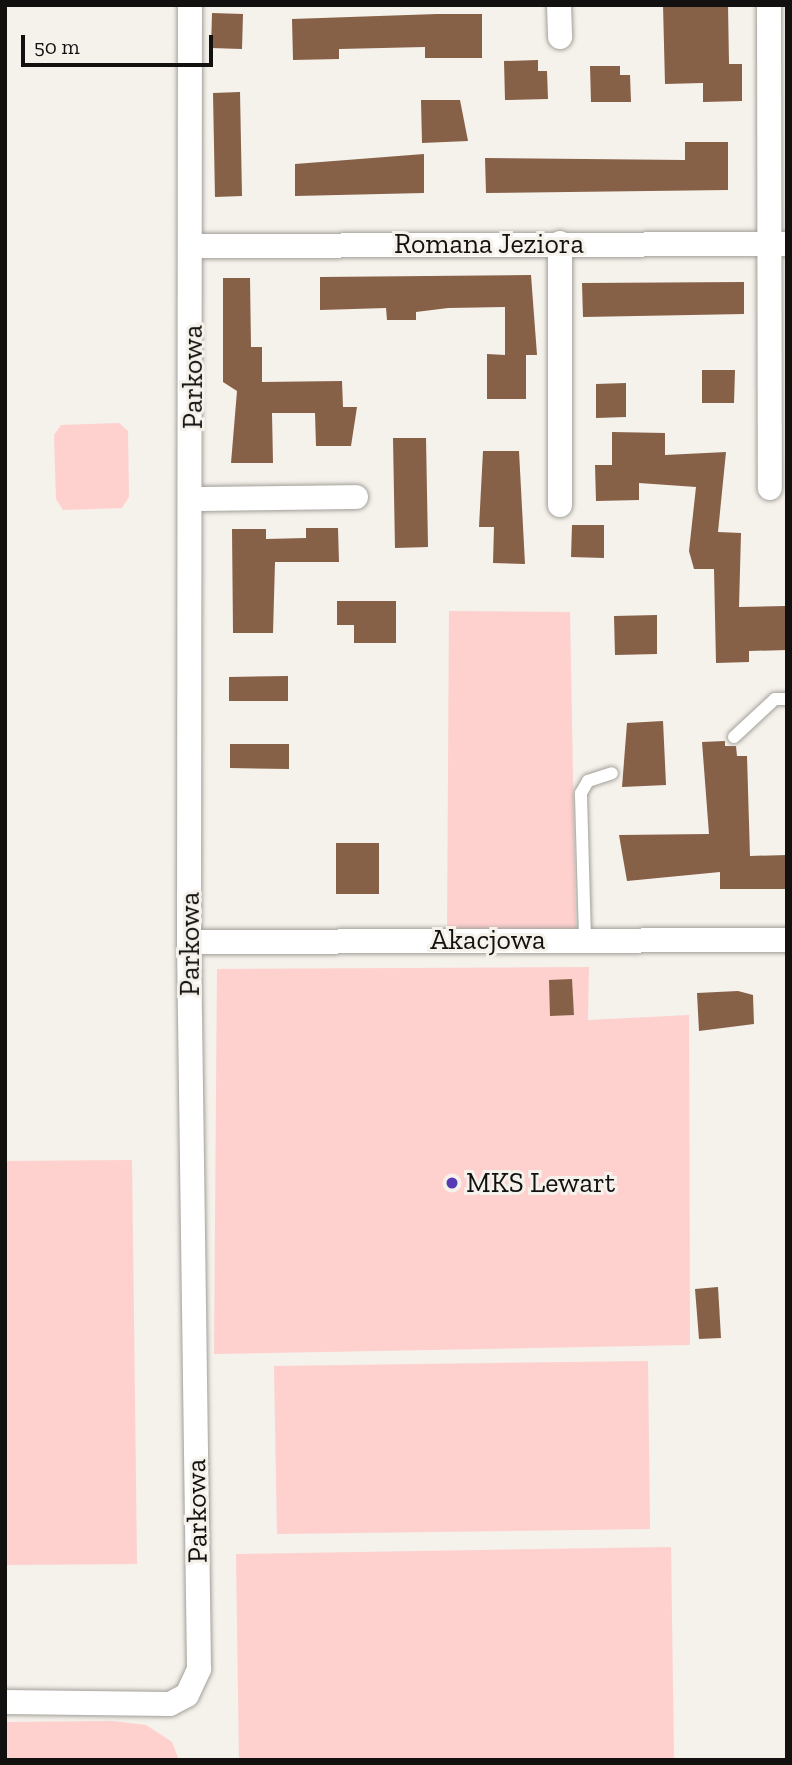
<!DOCTYPE html>
<html>
<head>
<meta charset="utf-8">
<style>
	body { margin:0 }
	#map { position:relative; width:792px; height:1765px; overflow:hidden; background:#f5f1eb; font-family:"Zilla Slab",serif }
	div>[style] { position:absolute }
	.green>* { inset:0; background:#fed0ce }
	.building>* { inset:0; background:#866047 }
	.roads { filter:drop-shadow(0 0 2px #a29f99) drop-shadow(0 0 2px #a29f99) }
	.service>* { height:12px; margin:-6px; padding:0 6px; transform-origin:6px; border-radius:6px; background:#fff }
	.minor>* { height:24px; margin:-12px; padding:0 12px; transform-origin:12px; border-radius:12px; background:#fff }
	.dots>* { width:19px; height:19px; translate:-50% -50%; box-sizing:border-box; border:4px solid #f5f1eb; border-radius:50% }
	span { translate:-50% -50%; white-space:nowrap; text-align:center; line-height:1.15; -webkit-text-stroke:6px #f5f1eb; paint-order:stroke }
	.street-label { font-size:28px; color:#12110f }
	.poi-label { font-size:28px; color:#12110f }
	.left { translate:0 -50%; text-align:left }
	.frame { position:absolute; inset:0; border:7px solid #12110f; pointer-events:none }
	.scale { position:absolute; left:21px; top:35px; width:192px; height:32px; box-sizing:border-box; border:4px solid #12110f; border-top:0; padding-left:9px; font-size:21px; line-height:24px; white-space:nowrap; color:#12110f; -webkit-text-stroke:5px #f5f1eb; paint-order:stroke }
</style>
</head>
<body>
<div id="map">
	<div class="green">
		<div style="clip-path:polygon(119px 423px,128px 431px,129px 497px,122px 508px,63px 510px,56px 499px,54px 435px,61px 425px)"></div>
		<div style="clip-path:polygon(449px 611px,570px 612px,576px 939px,447px 942px)"></div>
		<div style="clip-path:polygon(589px 967px,588px 1020px,689px 1015px,690px 1345px,214px 1354px,217px 969px)"></div>
		<div style="clip-path:polygon(132px 1160px,137px 1564px,5px 1565px,5px 1161px)"></div>
		<div style="clip-path:polygon(648px 1361px,650px 1529px,277px 1534px,274px 1366px)"></div>
		<div style="clip-path:polygon(671px 1547px,674px 1760px,239px 1760px,236px 1554px)"></div>
		<div style="clip-path:polygon(112px 1721px,146px 1725px,172px 1742px,179px 1760px,5px 1760px,5px 1722px)"></div>
	</div>
	<div class="building">
		<div style="clip-path:polygon(663px 5px,728px 5px,729px 64px,742px 64px,742px 101px,703px 102px,703px 83px,665px 84px)"></div>
		<div style="clip-path:polygon(212px 13px,243px 14px,242px 49px,211px 48px)"></div>
		<div style="clip-path:polygon(437px 14px,482px 14px,482px 58px,425px 58px,425px 47px,339px 49px,339px 59px,293px 60px,292px 19px)"></div>
		<div style="clip-path:polygon(538px 60px,538px 71px,547px 71px,548px 99px,505px 100px,504px 61px)"></div>
		<div style="clip-path:polygon(590px 66px,620px 66px,620px 75px,630px 75px,631px 102px,591px 102px)"></div>
		<div style="clip-path:polygon(240px 92px,242px 196px,215px 197px,213px 93px)"></div>
		<div style="clip-path:polygon(421px 100px,460px 100px,468px 141px,422px 143px)"></div>
		<div style="clip-path:polygon(685px 142px,728px 142px,728px 190px,486px 193px,485px 158px,685px 160px)"></div>
		<div style="clip-path:polygon(424px 154px,424px 193px,295px 196px,295px 164px)"></div>
		<div style="clip-path:polygon(531px 275px,537px 355px,526px 355px,526px 399px,487px 399px,487px 354px,505px 355px,505px 307px,448px 308px,416px 312px,416px 320px,387px 320px,386px 308px,320px 310px,320px 277px)"></div>
		<div style="clip-path:polygon(223px 278px,250px 278px,251px 347px,262px 347px,262px 382px,342px 381px,343px 407px,357px 407px,351px 446px,316px 446px,315px 413px,272px 413px,273px 463px,231px 463px,237px 391px,223px 382px)"></div>
		<div style="clip-path:polygon(744px 282px,744px 314px,583px 317px,582px 283px)"></div>
		<div style="clip-path:polygon(702px 370px,735px 370px,734px 403px,702px 403px)"></div>
		<div style="clip-path:polygon(626px 383px,626px 417px,596px 418px,596px 384px)"></div>
		<div style="clip-path:polygon(612px 432px,665px 433px,665px 455px,726px 452px,718px 532px,741px 533px,739px 607px,786px 606px,787px 650px,749px 651px,749px 662px,716px 663px,714px 569px,694px 569px,689px 551px,696px 487px,639px 483px,639px 500px,596px 501px,595px 465px,612px 465px)"></div>
		<div style="clip-path:polygon(393px 438px,426px 438px,428px 547px,395px 548px)"></div>
		<div style="clip-path:polygon(483px 451px,519px 451px,525px 564px,493px 563px,494px 527px,479px 527px)"></div>
		<div style="clip-path:polygon(572px 525px,604px 525px,604px 558px,571px 557px)"></div>
		<div style="clip-path:polygon(306px 528px,338px 528px,339px 562px,275px 562px,273px 633px,233px 633px,232px 529px,266px 529px,266px 539px,306px 538px)"></div>
		<div style="clip-path:polygon(337px 601px,396px 601px,396px 643px,354px 643px,354px 625px,337px 625px)"></div>
		<div style="clip-path:polygon(657px 615px,657px 654px,615px 655px,614px 616px)"></div>
		<div style="clip-path:polygon(288px 676px,288px 701px,229px 701px,229px 677px)"></div>
		<div style="clip-path:polygon(663px 721px,666px 785px,622px 787px,627px 723px)"></div>
		<div style="clip-path:polygon(725px 741px,725px 746px,736px 746px,737px 756px,747px 756px,750px 856px,787px 855px,787px 889px,720px 889px,720px 872px,627px 881px,619px 835px,709px 834px,702px 742px)"></div>
		<div style="clip-path:polygon(230px 744px,289px 744px,289px 769px,230px 768px)"></div>
		<div style="clip-path:polygon(336px 843px,379px 843px,379px 894px,336px 894px)"></div>
		<div style="clip-path:polygon(572px 979px,574px 1015px,550px 1016px,549px 980px)"></div>
		<div style="clip-path:polygon(738px 991px,753px 995px,754px 1024px,699px 1031px,697px 993px)"></div>
		<div style="clip-path:polygon(718px 1287px,721px 1338px,699px 1339px,695px 1289px)"></div>
	</div>
	<div class="roads">
		<div class="service">
			<div style="left:734px;top:737px;width:56px;rotate:-42.8deg"></div>
			<div style="left:775px;top:699px;width:12px"></div>
			<div style="left:585px;top:939px;width:146px;rotate:-91.6deg"></div>
			<div style="left:581px;top:793px;width:14px;rotate:-60deg"></div>
			<div style="left:588px;top:781px;width:25px;rotate:-18deg"></div>
		</div>
		<div class="minor">
			<div style="left:559px;top:5px;width:32px;rotate:88deg"></div>
			<div style="left:769px;top:5px;width:483px;rotate:89.9deg"></div>
			<div style="left:560px;top:243px;width:262px;rotate:90deg"></div>
			<div style="left:192px;top:246px;width:595px;rotate:-0.19deg"></div>
			<div style="left:194px;top:499px;width:162px;rotate:-0.7deg"></div>
			<div style="left:189px;top:942px;width:598px;rotate:-0.19deg"></div>
			<div style="left:5px;top:1702px;width:165px;rotate:0.7deg"></div>
			<div style="left:170px;top:1704px;width:19px;rotate:-28deg"></div>
			<div style="left:187px;top:1695px;width:29px;rotate:-65deg"></div>
			<div style="left:199px;top:1669px;width:727px;rotate:-90.79deg"></div>
			<div style="left:189px;top:942px;width:937px;rotate:-89.94deg"></div>
		</div>
	</div>
	<div class="dots">
		<div style="left:452px;top:1183px;background:#573bb3"></div>
	</div>
	<div class="street-label">
		<span style="left:489px;top:244px">Romana Jeziora</span>
		<span style="left:193px;top:377px;rotate:-90deg">Parkowa</span>
		<span style="left:488px;top:940px">Akacjowa</span>
		<span style="left:190px;top:944px;rotate:-90deg">Parkowa</span>
		<span style="left:197px;top:1511px;rotate:-91deg">Parkowa</span>
	</div>
	<div class="poi-label">
		<span class="left" style="left:466px;top:1183px">MKS Lewart</span>
	</div>
	<div class="frame"></div>
	<div class="scale">50 m</div>
</div>
</body>
</html>
